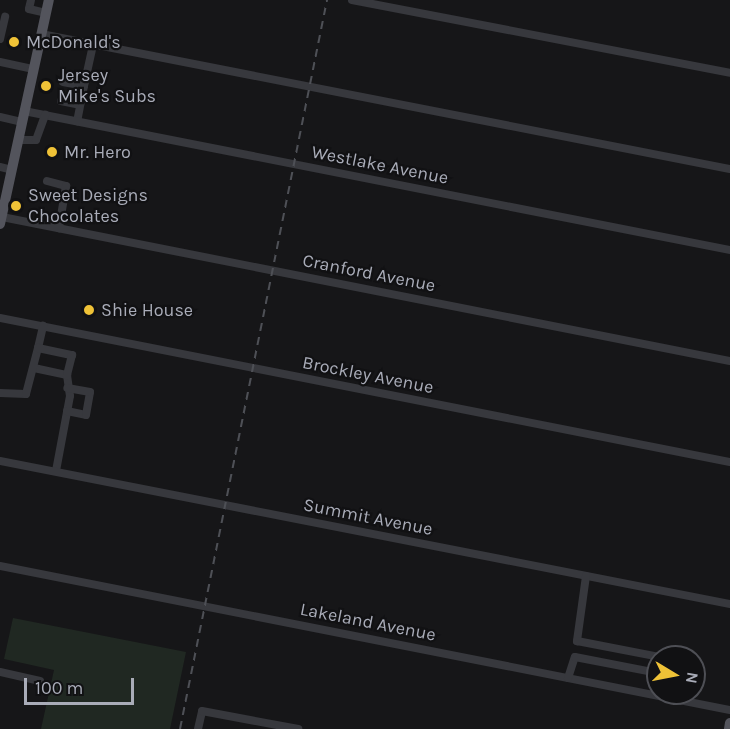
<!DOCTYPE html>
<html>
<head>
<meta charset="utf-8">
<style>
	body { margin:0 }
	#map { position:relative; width:730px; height:729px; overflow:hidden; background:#161618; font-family:Karla,sans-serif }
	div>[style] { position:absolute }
	.green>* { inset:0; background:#202822 }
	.minor>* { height:8px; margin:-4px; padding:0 4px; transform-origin:4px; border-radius:4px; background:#37383d }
	.major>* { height:10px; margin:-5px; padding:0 5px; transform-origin:5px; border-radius:5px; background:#53545c }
	.rail>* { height:2px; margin-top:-1px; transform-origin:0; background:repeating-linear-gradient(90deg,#4e5056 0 8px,transparent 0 14px) }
	.dots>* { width:16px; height:16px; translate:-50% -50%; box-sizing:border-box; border:3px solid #111113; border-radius:50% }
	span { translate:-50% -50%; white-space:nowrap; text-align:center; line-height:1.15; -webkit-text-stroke:4.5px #111113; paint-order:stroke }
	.poi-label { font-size:18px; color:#a9acb8 }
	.left { translate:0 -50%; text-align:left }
	.street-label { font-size:18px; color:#a9acb8 }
	.north { position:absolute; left:646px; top:645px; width:60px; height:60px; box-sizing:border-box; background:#111113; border:2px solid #4e4f55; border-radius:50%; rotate:100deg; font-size:16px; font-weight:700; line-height:24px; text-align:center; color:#a9acb8 }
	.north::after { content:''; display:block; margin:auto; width:21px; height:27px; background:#efc237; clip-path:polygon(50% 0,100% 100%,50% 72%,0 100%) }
	.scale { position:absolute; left:24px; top:678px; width:110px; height:27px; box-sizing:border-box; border:3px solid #a9acb8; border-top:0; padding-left:8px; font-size:18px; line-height:21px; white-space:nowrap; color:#a9acb8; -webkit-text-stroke:4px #111113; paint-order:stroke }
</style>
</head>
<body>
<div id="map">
	<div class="green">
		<div style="clip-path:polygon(13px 618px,186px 652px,170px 729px,41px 729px,54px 670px,4px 659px)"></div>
	</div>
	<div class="minor">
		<div style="left:31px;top:0;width:9px;rotate:103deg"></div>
		<div style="left:29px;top:9px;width:17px;rotate:13deg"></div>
		<div style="left:352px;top:0;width:385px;rotate:10.9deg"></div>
		<div style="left:41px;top:34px;width:702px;rotate:11.09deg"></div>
		<div style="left:0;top:39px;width:23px;rotate:-77deg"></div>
		<div style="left:0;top:62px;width:33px;rotate:12deg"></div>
		<div style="left:63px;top:82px;width:21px;rotate:11deg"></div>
		<div style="left:84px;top:86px;width:36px;rotate:101deg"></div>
		<div style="left:84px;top:86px;width:42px;rotate:-77.6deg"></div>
		<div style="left:61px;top:101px;width:19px;rotate:12deg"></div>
		<div style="left:24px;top:111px;width:720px;rotate:11.14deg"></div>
		<div style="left:0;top:117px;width:23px;rotate:13deg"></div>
		<div style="left:18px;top:140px;width:18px"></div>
		<div style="left:36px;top:140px;width:27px;rotate:-70deg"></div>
		<div style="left:0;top:167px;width:12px;rotate:14deg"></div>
		<div style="left:47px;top:181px;width:20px;rotate:15deg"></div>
		<div style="left:66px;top:186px;width:43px;rotate:99.5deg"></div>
		<div style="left:2px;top:217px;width:742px;rotate:11.19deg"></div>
		<div style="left:0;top:318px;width:744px;rotate:11.16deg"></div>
		<div style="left:38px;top:348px;width:23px;rotate:-77deg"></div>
		<div style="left:34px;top:368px;width:34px;rotate:12deg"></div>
		<div style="left:67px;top:375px;width:21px;rotate:82deg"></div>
		<div style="left:70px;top:396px;width:76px;rotate:100.6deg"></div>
		<div style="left:0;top:393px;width:26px;rotate:2deg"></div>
		<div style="left:26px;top:394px;width:48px;rotate:-75.4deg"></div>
		<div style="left:38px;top:348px;width:35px;rotate:12deg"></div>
		<div style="left:72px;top:355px;width:21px;rotate:104deg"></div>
		<div style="left:67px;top:411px;width:19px;rotate:12deg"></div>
		<div style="left:86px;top:415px;width:23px;rotate:-80deg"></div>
		<div style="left:90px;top:392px;width:23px;rotate:-170deg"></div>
		<div style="left:0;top:461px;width:744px;rotate:11.08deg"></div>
		<div style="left:0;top:566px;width:744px;rotate:11.16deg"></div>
		<div style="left:586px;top:576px;width:66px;rotate:97.9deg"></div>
		<div style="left:577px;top:641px;width:85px;rotate:10.9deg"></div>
		<div style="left:0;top:672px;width:41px;rotate:12.7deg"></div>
		<div style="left:568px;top:678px;width:22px;rotate:-72deg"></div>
		<div style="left:575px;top:657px;width:85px;rotate:10.9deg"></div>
		<div style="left:198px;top:729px;width:18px;rotate:-77deg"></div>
		<div style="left:202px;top:711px;width:98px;rotate:10.6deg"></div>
	</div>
	<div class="major">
		<div style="left:0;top:224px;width:229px;rotate:-77.7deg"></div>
		<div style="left:729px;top:729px;width:6px;rotate:-81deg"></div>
	</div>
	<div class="rail">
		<div style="left:180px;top:729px;width:744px;rotate:-78.6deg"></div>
	</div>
	<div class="dots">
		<div style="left:14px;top:42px;background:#efc237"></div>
		<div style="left:46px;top:86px;background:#efc237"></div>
		<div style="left:52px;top:152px;background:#efc237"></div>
		<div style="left:16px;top:206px;background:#efc237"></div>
		<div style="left:89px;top:310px;background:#efc237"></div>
	</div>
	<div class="poi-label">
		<span class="left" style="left:26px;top:42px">McDonald's</span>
		<span class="left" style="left:58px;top:86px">Jersey<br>Mike's Subs</span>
		<span class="left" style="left:64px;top:152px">Mr. Hero</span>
		<span class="left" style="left:28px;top:206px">Sweet Designs<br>Chocolates</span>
		<span class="left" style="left:101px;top:310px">Shie House</span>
	</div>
	<div class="street-label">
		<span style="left:380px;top:165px;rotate:11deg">Westlake Avenue</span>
		<span style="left:369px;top:273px;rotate:11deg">Cranford Avenue</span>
		<span style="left:368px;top:375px;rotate:11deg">Brockley Avenue</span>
		<span style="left:368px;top:517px;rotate:11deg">Summit Avenue</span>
		<span style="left:368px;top:622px;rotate:11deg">Lakeland Avenue</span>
	</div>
	<div class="north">N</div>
	<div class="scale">100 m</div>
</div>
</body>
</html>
